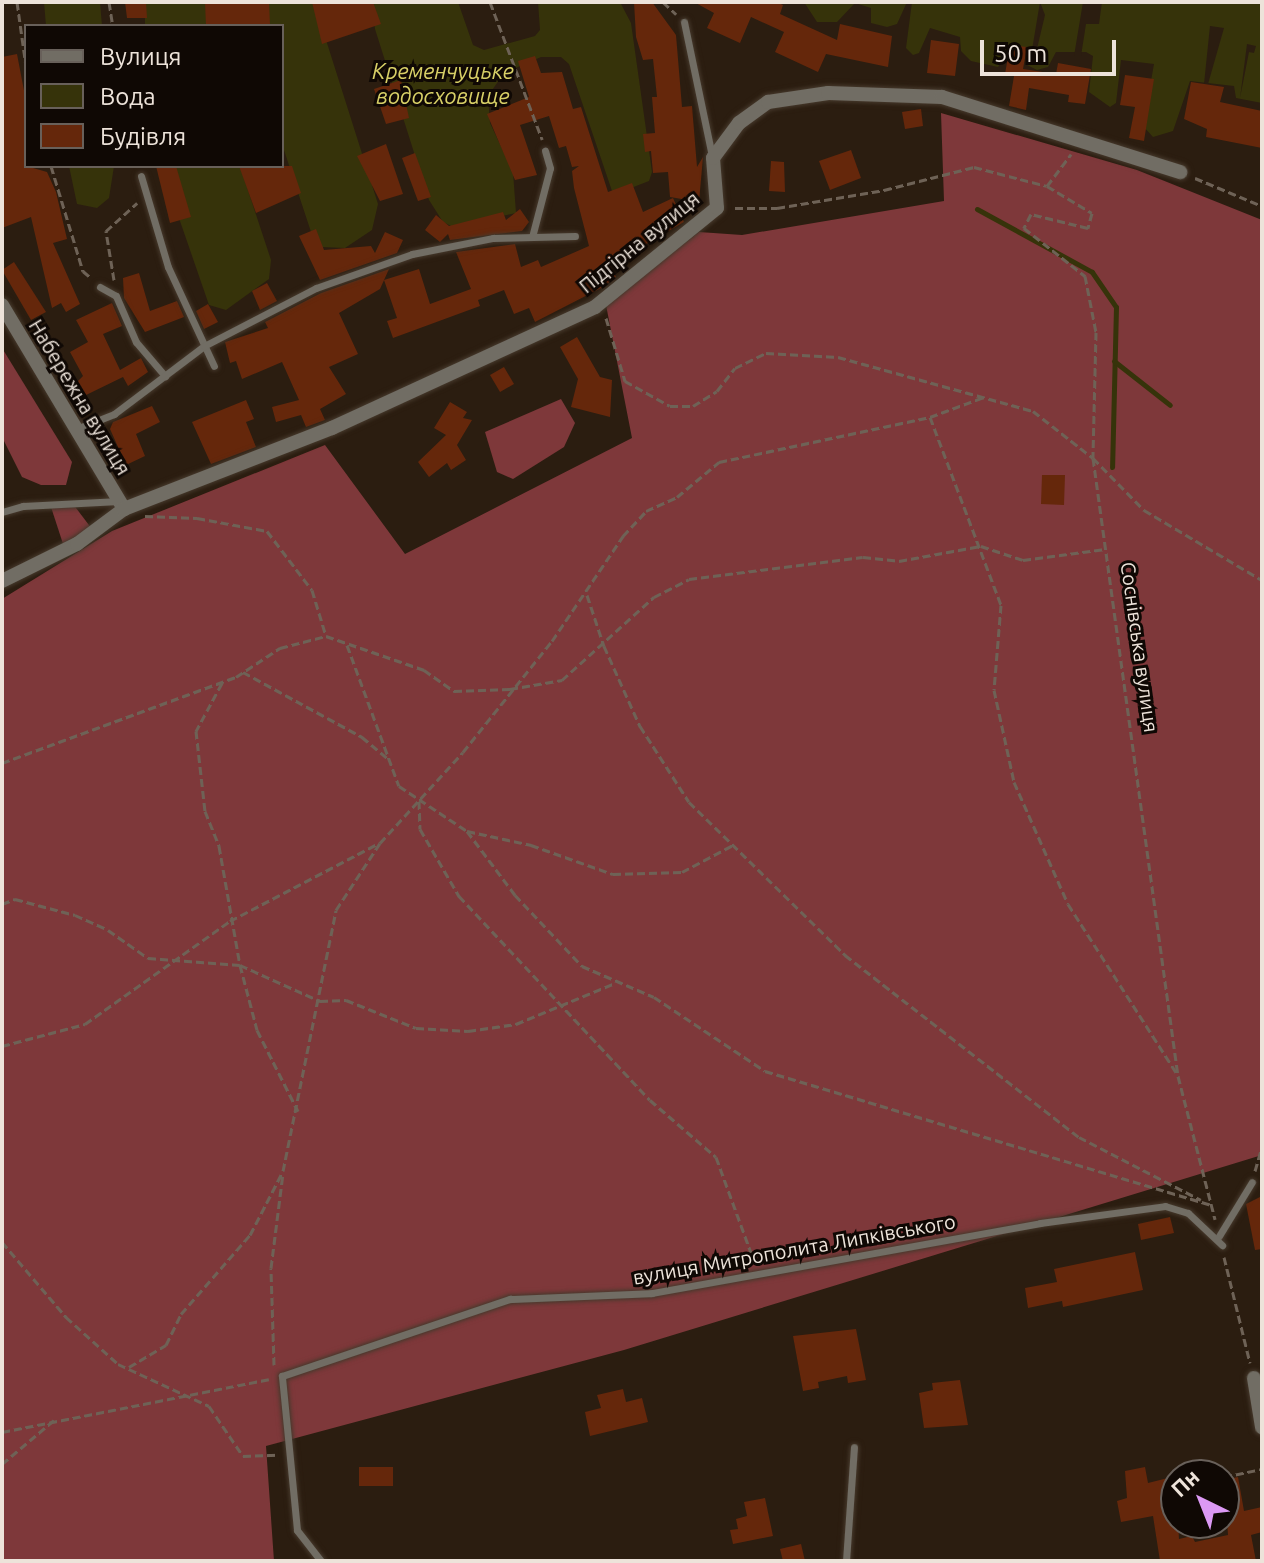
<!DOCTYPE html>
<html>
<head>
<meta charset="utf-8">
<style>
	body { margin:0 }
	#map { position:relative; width:1264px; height:1563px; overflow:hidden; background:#2b1d10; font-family:Ubuntu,sans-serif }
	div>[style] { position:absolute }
	.forest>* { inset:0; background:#7e383a }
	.water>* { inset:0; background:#36330a }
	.pier>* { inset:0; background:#2b1d10 }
	.stream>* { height:5px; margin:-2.5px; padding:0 2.5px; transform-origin:2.5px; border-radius:2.5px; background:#36330a }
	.building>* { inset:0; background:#65270b }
	.path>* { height:3px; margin-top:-1.5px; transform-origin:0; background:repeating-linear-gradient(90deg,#6e6256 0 8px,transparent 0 12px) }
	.roads { filter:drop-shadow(0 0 2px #46392c) drop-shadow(0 0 2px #46392c) }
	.service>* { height:7px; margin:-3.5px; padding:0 3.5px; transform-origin:3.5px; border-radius:3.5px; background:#716d64 }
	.minor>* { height:14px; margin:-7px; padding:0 7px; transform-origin:7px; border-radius:7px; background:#716d64 }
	span { translate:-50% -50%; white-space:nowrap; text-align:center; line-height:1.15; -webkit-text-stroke:6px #0f0804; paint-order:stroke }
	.street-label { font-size:20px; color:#ede3da }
	.water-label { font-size:22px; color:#d8d067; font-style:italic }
	.frame { position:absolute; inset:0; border:4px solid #ede3da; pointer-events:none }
	.legend { position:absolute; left:24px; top:24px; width:260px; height:144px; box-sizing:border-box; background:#0f0804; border:2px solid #68605a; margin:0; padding:10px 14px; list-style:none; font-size:24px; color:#ede3da }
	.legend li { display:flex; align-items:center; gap:16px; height:40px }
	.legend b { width:40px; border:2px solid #68605a }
	.north { position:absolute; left:1160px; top:1459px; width:80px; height:80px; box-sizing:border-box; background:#0f0804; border:2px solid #68605a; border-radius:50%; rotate:317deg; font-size:22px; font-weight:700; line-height:32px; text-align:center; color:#ede3da }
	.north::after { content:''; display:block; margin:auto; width:28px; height:36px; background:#dc99f4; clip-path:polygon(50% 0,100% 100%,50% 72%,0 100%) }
	.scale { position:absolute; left:980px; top:40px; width:136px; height:36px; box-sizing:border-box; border:4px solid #ede3da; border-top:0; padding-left:10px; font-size:24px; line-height:28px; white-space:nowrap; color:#ede3da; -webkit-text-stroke:6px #0f0804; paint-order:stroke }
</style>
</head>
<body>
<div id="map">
	<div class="forest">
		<div style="clip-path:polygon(941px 113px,1137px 170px,1262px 220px,1262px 1155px,624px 1350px,266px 1446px,274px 1561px,2px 1561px,2px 599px,112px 531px,325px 445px,405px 554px,632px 438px,606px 305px,699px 232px,742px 235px,944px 201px)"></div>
		<div style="clip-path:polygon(2px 348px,72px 462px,66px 485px,41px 485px,22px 477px,2px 437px)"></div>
		<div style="clip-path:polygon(561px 399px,575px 423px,564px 447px,513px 479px,497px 472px,485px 432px)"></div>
		<div style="clip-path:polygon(50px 504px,73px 504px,98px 537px,66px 553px)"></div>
	</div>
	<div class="water">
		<div style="clip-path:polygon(44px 2px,100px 2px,102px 26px,46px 26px)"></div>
		<div style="clip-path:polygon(145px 2px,224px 2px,221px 26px,145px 26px)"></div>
		<div style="clip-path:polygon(255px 2px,314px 2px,378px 204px,372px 230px,345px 248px,321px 247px,313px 238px,282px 144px,282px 26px,253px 26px)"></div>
		<div style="clip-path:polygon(372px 2px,458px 2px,473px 45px,484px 50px,535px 36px,540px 30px,538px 2px,620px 2px,631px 23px,652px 172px,649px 181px,618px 193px,612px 191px,569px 64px,561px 57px,541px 57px,504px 73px,488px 96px,490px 123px,513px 172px,516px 213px,453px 227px,443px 222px,429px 200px,375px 29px)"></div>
		<div style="clip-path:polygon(804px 2px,907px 2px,897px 24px,887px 27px,871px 23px,871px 8px,855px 3px,837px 22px,817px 22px)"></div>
		<div style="clip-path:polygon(912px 2px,1262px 2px,1262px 103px,1236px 98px,1234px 86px,1190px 81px,1173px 131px,1153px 137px,1143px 126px,1154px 64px,1121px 60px,1116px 103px,1110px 107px,1089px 92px,1093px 56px,1086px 52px,1056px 52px,1048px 67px,1037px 70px,1027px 65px,1027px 50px,1012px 47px,998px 67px,971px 61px,961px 51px,960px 37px,930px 28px,919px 53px,913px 55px,906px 48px)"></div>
		<div style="clip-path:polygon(69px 166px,114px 166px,109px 198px,97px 208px,77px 204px)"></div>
		<div style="clip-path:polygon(161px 166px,240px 166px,271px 260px,269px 279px,226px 310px,209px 305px)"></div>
	</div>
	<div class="pier">
		<div style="clip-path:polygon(1040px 2px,1045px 15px,1035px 57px,1031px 56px)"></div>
		<div style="clip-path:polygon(1083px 2px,1102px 2px,1099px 24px,1086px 24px,1081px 56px,1074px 56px)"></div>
		<div style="clip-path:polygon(1210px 26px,1224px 28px,1208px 84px,1204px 84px)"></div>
		<div style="clip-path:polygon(1247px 44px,1256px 46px,1254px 53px,1249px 52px,1240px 98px)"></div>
	</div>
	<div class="stream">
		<div style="left:977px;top:209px;width:131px;rotate:28.7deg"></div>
		<div style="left:1092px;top:272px;width:42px;rotate:55.6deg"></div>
		<div style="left:1116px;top:307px;width:160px;rotate:91.4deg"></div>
		<div style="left:1114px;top:361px;width:71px;rotate:38.2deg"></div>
	</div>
	<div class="building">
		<div style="clip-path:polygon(125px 2px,146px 2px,147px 18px,127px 18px)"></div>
		<div style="clip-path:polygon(205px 2px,269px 2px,270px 25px,206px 26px)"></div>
		<div style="clip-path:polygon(312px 2px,373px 2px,381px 24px,322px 44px)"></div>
		<div style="clip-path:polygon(634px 2px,652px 2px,676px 35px,682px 107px,692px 106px,697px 167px,703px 157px,699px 202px,670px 197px,668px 172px,653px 173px,651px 151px,645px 152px,643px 134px,655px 133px,652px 97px,657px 97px,653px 59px,643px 60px,636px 37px)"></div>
		<div style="clip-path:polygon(694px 2px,776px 2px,783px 5px,780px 14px,837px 40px,840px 24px,892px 36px,888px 67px,826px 54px,818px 72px,775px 52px,784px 32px,751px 17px,740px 43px,707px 28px,714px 13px)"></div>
		<div style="clip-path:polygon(931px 40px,959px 44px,955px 76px,927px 73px)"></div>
		<div style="clip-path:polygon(1010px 45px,1027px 47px,1023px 69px,1056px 74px,1058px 63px,1091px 69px,1085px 104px,1068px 102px,1069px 95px,1029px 88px,1026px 110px,1009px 106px,1014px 76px,1005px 74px)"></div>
		<div style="clip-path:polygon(17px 54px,26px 101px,26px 166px,47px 172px,56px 192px,67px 239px,53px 243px,80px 304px,66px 312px,61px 303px,52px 308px,31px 217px,2px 228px,2px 57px)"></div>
		<div style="clip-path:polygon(535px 56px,541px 73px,562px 72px,573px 109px,581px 107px,608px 192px,632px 183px,643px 212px,673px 198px,684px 222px,610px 265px,616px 277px,603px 287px,535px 322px,529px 308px,514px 314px,504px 290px,478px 300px,480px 306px,393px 338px,387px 321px,397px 318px,384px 280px,419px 269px,430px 304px,471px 289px,456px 252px,515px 244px,521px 267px,538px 260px,541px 267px,589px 246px,574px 188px,572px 171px,579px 166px,572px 167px,566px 146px,559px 148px,549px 116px,520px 125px,537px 175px,515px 180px,487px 114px,529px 97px,518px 61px)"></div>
		<div style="clip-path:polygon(1125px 75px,1154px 79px,1144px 141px,1129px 138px,1135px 107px,1120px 105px)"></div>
		<div style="clip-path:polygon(401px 80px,409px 118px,386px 124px,374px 89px)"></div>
		<div style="clip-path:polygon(1191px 82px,1224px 87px,1220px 102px,1262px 111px,1262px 148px,1206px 137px,1207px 129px,1184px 119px)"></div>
		<div style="clip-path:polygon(921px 109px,923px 126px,905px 129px,902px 112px)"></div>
		<div style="clip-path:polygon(386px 144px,403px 194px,380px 201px,357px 156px)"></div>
		<div style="clip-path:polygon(851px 150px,861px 178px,830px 190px,819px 161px)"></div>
		<div style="clip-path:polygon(415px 153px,431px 197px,418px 201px,402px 158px)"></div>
		<div style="clip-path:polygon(771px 161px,784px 162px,785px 192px,769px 191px)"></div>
		<div style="clip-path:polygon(156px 166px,176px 166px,191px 217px,170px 223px)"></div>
		<div style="clip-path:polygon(239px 166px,292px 166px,301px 193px,256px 213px)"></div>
		<div style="clip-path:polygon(520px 209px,529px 222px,522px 231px,450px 240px,448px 234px,440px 242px,425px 230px,436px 215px,449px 226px,503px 212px,506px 220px)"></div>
		<div style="clip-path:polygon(316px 229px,324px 250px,371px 246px,375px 253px,385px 232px,403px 240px,397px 253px,320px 280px,299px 236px)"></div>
		<div style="clip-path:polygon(14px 262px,46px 312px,31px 320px,2px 270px)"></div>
		<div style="clip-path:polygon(389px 269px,380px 289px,339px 313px,358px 354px,329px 367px,346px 394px,320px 409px,325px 420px,306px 427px,301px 415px,276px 422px,272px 407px,299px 400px,282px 362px,242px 379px,236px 361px,230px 363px,225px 342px,268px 328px,265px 322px,321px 293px)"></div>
		<div style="clip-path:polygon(139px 273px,150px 311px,177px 301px,184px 317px,145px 332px,124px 298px,123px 278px)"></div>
		<div style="clip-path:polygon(267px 283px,277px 301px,260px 310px,252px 291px)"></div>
		<div style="clip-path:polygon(112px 303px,122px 326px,103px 334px,120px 370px,141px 358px,148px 372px,128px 386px,123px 377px,84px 396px,76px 383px,83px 376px,70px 352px,88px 342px,76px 320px)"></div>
		<div style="clip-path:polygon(208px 304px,218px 322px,204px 329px,196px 311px)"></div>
		<div style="clip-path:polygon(577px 337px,600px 377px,612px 380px,610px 417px,571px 407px,578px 379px,560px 347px)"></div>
		<div style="clip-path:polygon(504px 367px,514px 384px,500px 392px,490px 375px)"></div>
		<div style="clip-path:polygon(246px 400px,254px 419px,246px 422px,256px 447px,211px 464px,192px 422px)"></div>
		<div style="clip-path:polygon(450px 402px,467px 412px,463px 418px,472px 420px,457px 445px,466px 460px,451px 470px,447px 463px,429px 477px,418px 462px,446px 435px,434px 428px)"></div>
		<div style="clip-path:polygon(152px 406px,160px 422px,136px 434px,145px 456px,126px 465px,110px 429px,113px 422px)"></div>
		<div style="clip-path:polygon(1042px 475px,1065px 475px,1064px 505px,1041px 504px)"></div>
		<div style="clip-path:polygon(1262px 1196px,1262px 1249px,1255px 1250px,1246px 1204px)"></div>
		<div style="clip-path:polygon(1170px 1217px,1174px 1233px,1141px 1240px,1138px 1224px)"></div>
		<div style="clip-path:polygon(1135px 1252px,1143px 1290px,1063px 1307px,1062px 1301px,1028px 1308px,1025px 1288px,1057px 1282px,1054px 1269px)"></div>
		<div style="clip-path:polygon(856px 1329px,866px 1380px,848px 1383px,847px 1376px,818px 1382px,819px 1388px,803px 1391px,793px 1336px)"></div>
		<div style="clip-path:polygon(960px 1380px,968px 1425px,924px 1428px,919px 1393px,933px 1390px,932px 1383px)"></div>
		<div style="clip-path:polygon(623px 1389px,626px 1402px,642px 1398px,648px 1422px,590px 1436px,585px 1412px,601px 1408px,597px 1395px)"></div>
		<div style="clip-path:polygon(359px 1467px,393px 1467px,393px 1486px,359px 1486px)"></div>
		<div style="clip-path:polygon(1145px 1467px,1148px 1483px,1176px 1476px,1179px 1539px,1192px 1536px,1195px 1542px,1228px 1535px,1224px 1480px,1238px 1477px,1244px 1511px,1262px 1507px,1262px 1532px,1251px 1535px,1256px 1561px,1160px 1561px,1153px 1516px,1121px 1522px,1117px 1501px,1127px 1498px,1125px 1471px)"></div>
		<div style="clip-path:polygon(765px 1498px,773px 1536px,733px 1544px,730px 1530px,738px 1529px,736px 1519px,747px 1516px,744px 1502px)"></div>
		<div style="clip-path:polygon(801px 1544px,805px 1561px,783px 1561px,780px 1549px)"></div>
	</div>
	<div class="path">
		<div style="left:17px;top:2px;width:65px;rotate:82deg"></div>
		<div style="left:109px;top:2px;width:24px;rotate:81deg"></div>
		<div style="left:490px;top:2px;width:147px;rotate:69.2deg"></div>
		<div style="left:663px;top:2px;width:18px;rotate:43deg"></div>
		<div style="left:51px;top:166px;width:110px;rotate:73.1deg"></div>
		<div style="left:83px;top:271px;width:11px;rotate:41deg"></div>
		<div style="left:1195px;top:178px;width:73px;rotate:22.7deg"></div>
		<div style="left:1047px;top:186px;width:40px;rotate:-53deg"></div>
		<div style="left:735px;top:208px;width:42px"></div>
		<div style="left:777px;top:208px;width:109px;rotate:-9.5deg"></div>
		<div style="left:884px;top:190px;width:93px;rotate:-14.3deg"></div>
		<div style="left:974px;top:167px;width:75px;rotate:14.6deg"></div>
		<div style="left:1047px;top:186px;width:52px;rotate:31deg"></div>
		<div style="left:1092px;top:213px;width:16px;rotate:105deg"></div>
		<div style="left:1088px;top:228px;width:59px;rotate:-166.2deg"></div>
		<div style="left:1031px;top:214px;width:16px;rotate:117deg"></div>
		<div style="left:1024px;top:228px;width:78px;rotate:38.2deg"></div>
		<div style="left:1085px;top:276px;width:57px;rotate:78.9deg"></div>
		<div style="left:1096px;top:332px;width:126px;rotate:91.4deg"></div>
		<div style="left:1093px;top:458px;width:624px;rotate:82.17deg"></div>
		<div style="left:1178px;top:1076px;width:148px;rotate:75.5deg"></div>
		<div style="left:114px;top:280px;width:50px;rotate:-99.3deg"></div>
		<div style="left:106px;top:231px;width:42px;rotate:-42.1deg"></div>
		<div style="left:606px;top:318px;width:66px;rotate:73.2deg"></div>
		<div style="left:625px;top:381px;width:51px;rotate:29.1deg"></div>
		<div style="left:670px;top:406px;width:23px"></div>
		<div style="left:693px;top:406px;width:28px;rotate:-32deg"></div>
		<div style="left:717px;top:391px;width:29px;rotate:-52deg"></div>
		<div style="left:735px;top:368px;width:34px;rotate:-26deg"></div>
		<div style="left:766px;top:353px;width:72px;rotate:3.2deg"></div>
		<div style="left:838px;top:357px;width:202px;rotate:15.5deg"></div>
		<div style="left:1033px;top:411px;width:76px;rotate:38.1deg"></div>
		<div style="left:1093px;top:458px;width:73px;rotate:45.6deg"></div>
		<div style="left:1144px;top:510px;width:137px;rotate:30.7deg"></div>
		<div style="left:930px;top:417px;width:201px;rotate:69.3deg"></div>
		<div style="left:1001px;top:605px;width:85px;rotate:94.7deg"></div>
		<div style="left:994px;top:690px;width:94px;rotate:77.7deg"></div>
		<div style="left:1014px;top:782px;width:133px;rotate:66.1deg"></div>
		<div style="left:1068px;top:904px;width:202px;rotate:57.3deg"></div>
		<div style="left:145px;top:516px;width:52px;rotate:2.2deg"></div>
		<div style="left:197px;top:518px;width:71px;rotate:10.5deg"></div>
		<div style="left:267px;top:531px;width:74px;rotate:52.7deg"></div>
		<div style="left:312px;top:590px;width:48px;rotate:73.1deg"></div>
		<div style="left:587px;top:595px;width:54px;rotate:71.6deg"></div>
		<div style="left:604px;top:646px;width:88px;rotate:65.8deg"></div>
		<div style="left:640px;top:726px;width:90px;rotate:57.2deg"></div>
		<div style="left:689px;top:802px;width:219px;rotate:44.4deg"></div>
		<div style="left:845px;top:955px;width:296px;rotate:37.9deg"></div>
		<div style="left:1079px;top:1137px;width:137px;rotate:27.3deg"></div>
		<div style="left:347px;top:645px;width:150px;rotate:69.8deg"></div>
		<div style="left:399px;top:786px;width:82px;rotate:33.5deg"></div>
		<div style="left:467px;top:831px;width:80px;rotate:53.1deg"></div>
		<div style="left:515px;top:895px;width:98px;rotate:46.7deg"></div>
		<div style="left:582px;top:966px;width:78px;rotate:23.3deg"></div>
		<div style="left:654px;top:997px;width:133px;rotate:33.7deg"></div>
		<div style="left:765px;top:1071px;width:467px;rotate:16.7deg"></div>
		<div style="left:243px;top:672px;width:136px;rotate:28.6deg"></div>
		<div style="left:362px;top:737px;width:33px;rotate:40deg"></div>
		<div style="left:222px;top:683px;width:55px;rotate:118.4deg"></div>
		<div style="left:196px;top:731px;width:81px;rotate:83.6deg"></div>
		<div style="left:205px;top:811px;width:38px;rotate:68deg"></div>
		<div style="left:219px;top:846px;width:121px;rotate:80deg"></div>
		<div style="left:240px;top:965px;width:88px;rotate:24.2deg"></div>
		<div style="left:320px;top:1001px;width:26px;rotate:-2deg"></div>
		<div style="left:346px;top:1000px;width:75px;rotate:21.8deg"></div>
		<div style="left:416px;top:1028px;width:52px;rotate:3.3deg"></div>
		<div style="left:468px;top:1031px;width:49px;rotate:-8.3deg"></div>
		<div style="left:516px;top:1024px;width:107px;rotate:-22.5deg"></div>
		<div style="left:2px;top:763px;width:249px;rotate:-20.2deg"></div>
		<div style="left:236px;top:677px;width:53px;rotate:-33.4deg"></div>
		<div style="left:280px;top:648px;width:48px;rotate:-14.6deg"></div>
		<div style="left:326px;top:636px;width:104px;rotate:19.1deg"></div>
		<div style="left:424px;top:670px;width:37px;rotate:35deg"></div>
		<div style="left:454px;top:691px;width:56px;rotate:-2deg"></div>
		<div style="left:510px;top:689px;width:53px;rotate:-9.8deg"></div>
		<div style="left:562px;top:680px;width:124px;rotate:-42.1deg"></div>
		<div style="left:654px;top:597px;width:39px;rotate:-27deg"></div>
		<div style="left:689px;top:579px;width:175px;rotate:-7.2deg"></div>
		<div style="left:863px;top:557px;width:36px;rotate:6deg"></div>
		<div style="left:899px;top:561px;width:83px;rotate:-10.4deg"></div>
		<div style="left:981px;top:546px;width:44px;rotate:18.4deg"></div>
		<div style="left:1023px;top:560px;width:83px;rotate:-7.6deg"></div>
		<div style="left:419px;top:801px;width:28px;rotate:88deg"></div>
		<div style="left:420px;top:829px;width:78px;rotate:59.8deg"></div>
		<div style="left:459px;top:896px;width:279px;rotate:46.9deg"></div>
		<div style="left:650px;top:1100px;width:87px;rotate:40.8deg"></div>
		<div style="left:716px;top:1157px;width:111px;rotate:69.9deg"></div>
		<div style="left:467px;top:831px;width:66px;rotate:12.3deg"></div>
		<div style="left:531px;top:845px;width:87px;rotate:19.5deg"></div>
		<div style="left:613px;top:874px;width:69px;rotate:-1.7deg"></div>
		<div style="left:682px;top:872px;width:58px;rotate:-27.9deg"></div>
		<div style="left:2px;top:904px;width:14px;rotate:-21deg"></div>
		<div style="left:15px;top:899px;width:62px;rotate:14.9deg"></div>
		<div style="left:75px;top:915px;width:36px;rotate:24deg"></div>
		<div style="left:108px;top:930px;width:49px;rotate:35deg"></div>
		<div style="left:148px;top:958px;width:92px;rotate:4.4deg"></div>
		<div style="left:240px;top:965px;width:67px;rotate:75.3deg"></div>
		<div style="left:257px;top:1030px;width:91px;rotate:63.2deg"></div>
		<div style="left:2px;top:1046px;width:86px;rotate:-14.8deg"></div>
		<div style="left:85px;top:1024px;width:178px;rotate:-35.4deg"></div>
		<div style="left:230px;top:921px;width:168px;rotate:-27.6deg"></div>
		<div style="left:1262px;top:1054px;width:14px;rotate:90deg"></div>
		<div style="left:1255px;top:1171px;width:25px;rotate:-74deg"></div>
		<div style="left:2px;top:1242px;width:99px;rotate:49.5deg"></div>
		<div style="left:66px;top:1317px;width:70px;rotate:42.1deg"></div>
		<div style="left:118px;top:1364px;width:100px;rotate:24.8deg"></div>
		<div style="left:209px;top:1406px;width:60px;rotate:55.8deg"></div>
		<div style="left:243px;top:1456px;width:36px;rotate:-2deg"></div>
		<div style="left:1224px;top:1257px;width:109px;rotate:76.2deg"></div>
		<div style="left:274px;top:1365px;width:97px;rotate:-91.8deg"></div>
		<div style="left:271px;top:1268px;width:96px;rotate:-82.8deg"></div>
		<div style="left:129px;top:1367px;width:43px;rotate:-30.7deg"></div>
		<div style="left:166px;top:1345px;width:34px;rotate:-64deg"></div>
		<div style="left:181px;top:1314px;width:105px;rotate:-48.9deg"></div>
		<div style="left:250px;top:1235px;width:72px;rotate:-62.7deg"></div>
		<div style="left:283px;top:1171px;width:266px;rotate:-78.5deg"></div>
		<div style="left:336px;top:910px;width:80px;rotate:-56.7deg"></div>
		<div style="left:380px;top:843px;width:123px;rotate:-47.6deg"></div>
		<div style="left:463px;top:752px;width:142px;rotate:-51.3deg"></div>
		<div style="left:552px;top:641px;width:127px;rotate:-55.9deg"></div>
		<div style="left:623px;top:536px;width:34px;rotate:-47deg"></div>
		<div style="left:646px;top:511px;width:34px;rotate:-24deg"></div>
		<div style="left:677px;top:497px;width:55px;rotate:-39.8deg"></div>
		<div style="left:719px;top:462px;width:216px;rotate:-12deg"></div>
		<div style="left:930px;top:417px;width:58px;rotate:-20.3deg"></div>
		<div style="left:2px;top:1432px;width:272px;rotate:-11.2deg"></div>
		<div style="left:2px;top:1464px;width:68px;rotate:-40.2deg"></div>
		<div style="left:1224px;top:1477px;width:39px;rotate:-12deg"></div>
	</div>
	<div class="roads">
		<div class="service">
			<div style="left:684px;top:22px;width:137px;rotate:78.2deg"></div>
			<div style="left:141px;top:176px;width:95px;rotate:73.5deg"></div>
			<div style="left:168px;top:267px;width:109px;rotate:65.1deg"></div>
			<div style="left:532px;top:237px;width:71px;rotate:-75.4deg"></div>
			<div style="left:550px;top:168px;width:18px;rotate:-106deg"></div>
			<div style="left:100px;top:287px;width:18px;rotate:29deg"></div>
			<div style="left:116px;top:296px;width:50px;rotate:66.5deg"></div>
			<div style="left:136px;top:342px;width:45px;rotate:49.5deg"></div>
			<div style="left:76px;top:429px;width:41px;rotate:-21.5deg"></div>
			<div style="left:114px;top:414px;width:113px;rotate:-37.1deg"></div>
			<div style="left:204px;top:346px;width:126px;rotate:-27.4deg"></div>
			<div style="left:316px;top:288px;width:102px;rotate:-19.5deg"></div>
			<div style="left:412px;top:254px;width:83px;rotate:-11.2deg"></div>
			<div style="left:493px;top:238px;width:82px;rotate:-1.4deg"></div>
			<div style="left:2px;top:512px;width:22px;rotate:-16deg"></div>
			<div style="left:23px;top:506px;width:96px;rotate:-3deg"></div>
			<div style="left:1219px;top:1236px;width:63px;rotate:-58.6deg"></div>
			<div style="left:321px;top:1561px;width:39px;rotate:-128deg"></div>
			<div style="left:297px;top:1530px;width:155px;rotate:-95.6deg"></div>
			<div style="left:282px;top:1376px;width:241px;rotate:-18.7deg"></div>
			<div style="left:510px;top:1299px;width:142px;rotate:-2.4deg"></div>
			<div style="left:652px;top:1293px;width:394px;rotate:-10.2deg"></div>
			<div style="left:1040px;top:1223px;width:126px;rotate:-7.7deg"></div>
			<div style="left:1165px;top:1206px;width:24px;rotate:17deg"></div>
			<div style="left:1188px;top:1213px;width:47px;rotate:43.3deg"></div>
			<div style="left:846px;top:1561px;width:114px;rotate:-86deg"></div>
		</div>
		<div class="minor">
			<div style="left:2px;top:305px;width:238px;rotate:59.1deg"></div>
			<div style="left:2px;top:581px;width:84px;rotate:-26.3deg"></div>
			<div style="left:77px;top:544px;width:59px;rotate:-36.7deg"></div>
			<div style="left:124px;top:509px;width:223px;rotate:-21.3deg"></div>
			<div style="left:332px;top:428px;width:289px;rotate:-24.7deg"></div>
			<div style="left:595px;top:307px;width:157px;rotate:-39.1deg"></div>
			<div style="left:717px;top:208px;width:50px;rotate:-94.6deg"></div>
			<div style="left:713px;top:158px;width:44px;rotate:-53.4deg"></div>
			<div style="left:739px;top:123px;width:36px;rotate:-36deg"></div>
			<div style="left:768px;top:102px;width:61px;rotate:-8.5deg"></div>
			<div style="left:828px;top:93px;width:114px;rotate:2deg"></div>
			<div style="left:942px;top:97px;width:250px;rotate:17.5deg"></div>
			<div style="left:1254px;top:1378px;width:50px;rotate:80.7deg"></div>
		</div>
	</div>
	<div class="street-label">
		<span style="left:639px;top:242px;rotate:-39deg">Підгірна вулиця</span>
		<span style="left:80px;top:397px;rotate:59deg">Набережна вулиця</span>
		<span style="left:1140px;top:647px;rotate:82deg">Соснівська вулиця</span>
		<span style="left:794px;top:1249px;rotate:-10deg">вулиця Митрополита Липківського</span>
	</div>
	<div class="water-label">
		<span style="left:443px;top:83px">Кременчуцьке<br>водосховище</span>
	</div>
	<div class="frame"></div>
	<ul class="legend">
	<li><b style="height:10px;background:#716d64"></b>Вулиця</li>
	<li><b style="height:22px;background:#36330a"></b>Вода</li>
	<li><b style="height:22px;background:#65270b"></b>Будівля</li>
	</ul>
	<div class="north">Пн</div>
	<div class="scale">50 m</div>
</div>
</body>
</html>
